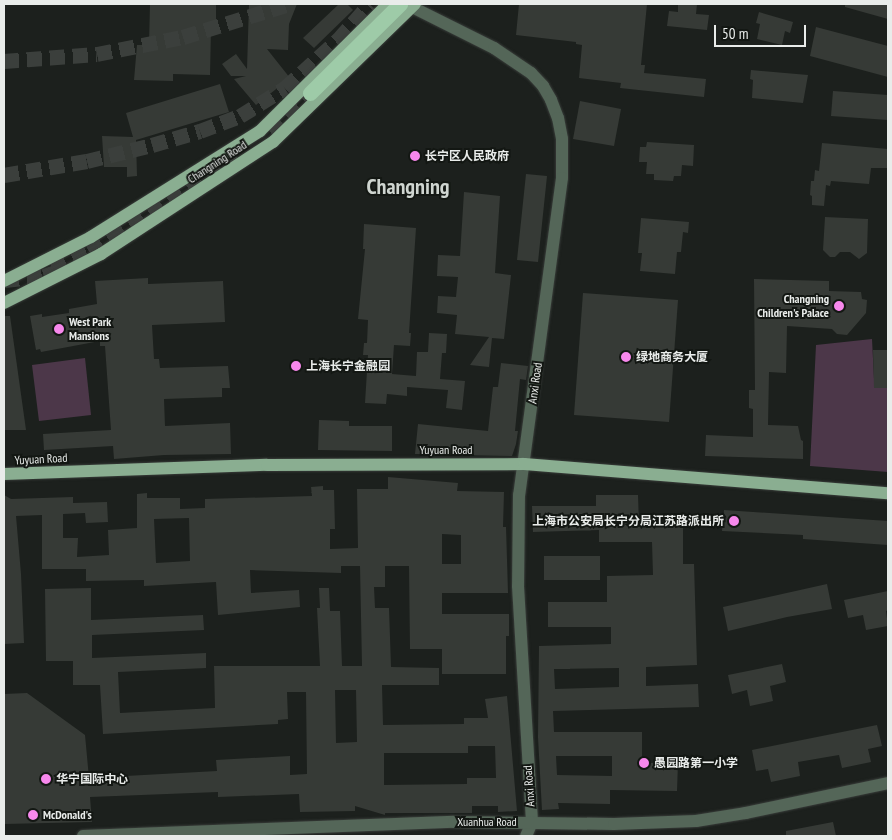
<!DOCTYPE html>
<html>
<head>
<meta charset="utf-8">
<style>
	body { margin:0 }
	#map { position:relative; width:892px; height:840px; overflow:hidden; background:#1c201d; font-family:"PT Sans Narrow","Noto Sans SC",sans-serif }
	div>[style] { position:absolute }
	.green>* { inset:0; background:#4c3749 }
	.building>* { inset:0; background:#363a36 }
	.highway-tunnel>* { height:15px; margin-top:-7.5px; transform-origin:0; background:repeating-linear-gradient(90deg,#3b3f3c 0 15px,transparent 0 23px) }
	.roads { filter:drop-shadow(0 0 1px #393d3a) drop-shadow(0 0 1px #393d3a) }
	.minor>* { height:12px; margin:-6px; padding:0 6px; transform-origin:6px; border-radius:6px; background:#546658 }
	.major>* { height:12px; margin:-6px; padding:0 6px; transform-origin:6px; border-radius:6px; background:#8aae91 }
	.highway>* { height:15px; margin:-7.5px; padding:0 7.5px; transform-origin:7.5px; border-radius:7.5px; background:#9ecba8 }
	.dots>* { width:14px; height:14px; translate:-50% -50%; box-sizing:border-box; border:2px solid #131713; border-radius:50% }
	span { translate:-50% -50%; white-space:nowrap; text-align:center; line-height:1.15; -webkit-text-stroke:4px #131713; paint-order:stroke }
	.poi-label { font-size:12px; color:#e9ecea; font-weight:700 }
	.left { translate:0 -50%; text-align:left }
	.right { translate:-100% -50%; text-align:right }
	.street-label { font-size:12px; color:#e9ecea }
	.town-label { font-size:22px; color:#cfd5d0; font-weight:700 }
	.frame { position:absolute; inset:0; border:5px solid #e9ecea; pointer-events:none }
	.scale { position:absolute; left:714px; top:25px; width:92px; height:22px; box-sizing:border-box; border:2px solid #e9ecea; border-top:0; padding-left:6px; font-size:15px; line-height:18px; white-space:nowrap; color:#e9ecea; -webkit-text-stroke:4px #131713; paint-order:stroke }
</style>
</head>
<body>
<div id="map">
	<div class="green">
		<div style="clip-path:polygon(872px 339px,874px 379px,888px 380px,888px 472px,810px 466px,816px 345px)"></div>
		<div style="clip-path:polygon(85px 358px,91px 415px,39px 421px,32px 365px)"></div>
	</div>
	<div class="building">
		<div style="clip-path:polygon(150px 4px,216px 4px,216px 28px,211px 28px,210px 75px,173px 74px,173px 81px,134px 80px,137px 45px,149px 45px)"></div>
		<div style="clip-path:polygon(249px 4px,297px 4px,289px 24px,288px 50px,267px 49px,290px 78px,256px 105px,234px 79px,246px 76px,231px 76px,222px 64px,236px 54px,247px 69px)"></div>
		<div style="clip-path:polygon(339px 4px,347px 4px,353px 10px,314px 48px,303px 38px)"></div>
		<div style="clip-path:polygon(519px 4px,647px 4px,641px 65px,645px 65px,644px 73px,706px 79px,704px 97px,620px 88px,621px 83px,579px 78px,582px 45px,576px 44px,576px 42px,516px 35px)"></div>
		<div style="clip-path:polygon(678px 4px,697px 4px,696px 14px,709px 15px,707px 30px,667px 26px,669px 11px,678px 12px)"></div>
		<div style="clip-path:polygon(845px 4px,888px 4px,888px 19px,845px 7px)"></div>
		<div style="clip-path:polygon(759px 12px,793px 22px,790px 33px,785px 31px,782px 45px,757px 39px,760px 24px,756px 23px)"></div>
		<div style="clip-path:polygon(816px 27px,888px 46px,888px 77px,810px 56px)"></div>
		<div style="clip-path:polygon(751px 70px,808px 75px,803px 103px,752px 98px,753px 80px,750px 79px)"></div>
		<div style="clip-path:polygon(220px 84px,229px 112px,136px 140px,137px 176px,127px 177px,127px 167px,104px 167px,102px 136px,133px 137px,126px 113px)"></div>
		<div style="clip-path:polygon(833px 91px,888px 95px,888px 120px,831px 116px)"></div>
		<div style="clip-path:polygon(580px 101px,621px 109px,614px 146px,573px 139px)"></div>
		<div style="clip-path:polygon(647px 142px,694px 145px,693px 166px,682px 165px,681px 176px,674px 176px,673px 181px,654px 180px,654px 174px,646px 174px,647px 162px,639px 162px,640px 147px,646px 147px)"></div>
		<div style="clip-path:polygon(822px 143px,888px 149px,888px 168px,871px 168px,869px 184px,831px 181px,830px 186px,826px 185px,824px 206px,812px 205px,812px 196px,810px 195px,811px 181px,814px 181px,815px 170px,819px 171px)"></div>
		<div style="clip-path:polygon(526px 174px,547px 176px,538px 262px,517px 260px)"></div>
		<div style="clip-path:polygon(464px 192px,500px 196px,495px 273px,511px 275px,504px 339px,492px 338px,489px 367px,470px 365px,489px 337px,455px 334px,457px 315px,437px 313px,438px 296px,456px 297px,458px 277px,437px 276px,438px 255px,460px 256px)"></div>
		<div style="clip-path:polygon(825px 217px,868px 219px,867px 253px,859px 259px,850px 252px,840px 252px,835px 257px,830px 257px,823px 250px)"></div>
		<div style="clip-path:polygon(641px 218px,689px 222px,688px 233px,683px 232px,681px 252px,677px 252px,675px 274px,640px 271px,642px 253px,638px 253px)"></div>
		<div style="clip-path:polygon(364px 224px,416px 228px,409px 333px,411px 333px,410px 346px,394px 345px,392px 374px,416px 376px,417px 352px,428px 352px,429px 333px,447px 334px,446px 353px,442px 353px,440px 379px,465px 381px,462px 410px,446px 408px,448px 390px,407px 387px,407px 396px,387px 394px,386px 404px,365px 403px,368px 355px,363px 355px,364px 343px,367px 343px,368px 320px,358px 319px,365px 249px,363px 249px)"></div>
		<div style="clip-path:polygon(148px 278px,148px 284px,223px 281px,225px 322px,152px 325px,154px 359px,159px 359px,160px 368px,228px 366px,230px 388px,222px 388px,222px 397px,164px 399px,165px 426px,230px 423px,231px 454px,164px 455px,114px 459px,113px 446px,44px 450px,43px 434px,111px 430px,105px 346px,100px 346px,100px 341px,41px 352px,40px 349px,36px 350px,30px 316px,42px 314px,42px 317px,69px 313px,69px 309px,97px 304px,95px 281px)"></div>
		<div style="clip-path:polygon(754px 279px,829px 281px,829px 291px,861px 292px,862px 299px,867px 300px,866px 313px,847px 335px,837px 334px,832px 329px,787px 326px,786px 373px,769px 372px,768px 425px,798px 426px,801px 440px,803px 441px,803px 459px,705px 456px,706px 435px,753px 437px,753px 409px,749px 408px,749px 390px,755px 390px)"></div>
		<div style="clip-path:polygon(583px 293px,678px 300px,669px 422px,574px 415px)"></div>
		<div style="clip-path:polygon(4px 316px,10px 316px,26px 430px,4px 430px)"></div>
		<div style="clip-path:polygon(873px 350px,888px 350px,888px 388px,874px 388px)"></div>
		<div style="clip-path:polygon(501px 363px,528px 366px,526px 380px,520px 379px,515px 431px,518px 431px,516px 444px,512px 456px,415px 454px,418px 424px,488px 431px,493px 387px,498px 387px)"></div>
		<div style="clip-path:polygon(319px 420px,349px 421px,349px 426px,392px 426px,392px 451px,318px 450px)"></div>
		<div style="clip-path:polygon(evenodd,388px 477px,458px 483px,457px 491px,504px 492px,503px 527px,506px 527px,508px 593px,442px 593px,442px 614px,509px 614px,509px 636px,506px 636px,506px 674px,442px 674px,442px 649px,410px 649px,409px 566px,385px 566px,385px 587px,374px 587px,375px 608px,389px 608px,391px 667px,439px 668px,439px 685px,382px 685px,383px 725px,464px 724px,464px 718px,488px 718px,485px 699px,507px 696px,517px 811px,498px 812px,498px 806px,472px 806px,472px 813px,385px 813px,385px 815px,355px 806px,355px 811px,300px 812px,299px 794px,218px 797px,218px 792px,90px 797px,92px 822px,4px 824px,4px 694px,27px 693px,85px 735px,89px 778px,217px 771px,216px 760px,290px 756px,290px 775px,307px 774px,306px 692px,287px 692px,288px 719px,278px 720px,278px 724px,103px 734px,100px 685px,73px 685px,73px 661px,46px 661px,45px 589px,91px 588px,91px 620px,203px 615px,204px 630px,92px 635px,92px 658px,206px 653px,206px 668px,118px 672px,120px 713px,215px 708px,214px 666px,320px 666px,317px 608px,320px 608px,319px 588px,329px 588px,330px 611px,340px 611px,342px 666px,362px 666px,360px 566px,341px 566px,341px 573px,250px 570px,251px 593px,299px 590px,300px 607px,218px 615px,216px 582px,144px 586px,144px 580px,86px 581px,86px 569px,42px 569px,42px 515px,16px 516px,21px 574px,24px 643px,4px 644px,4px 495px,11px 499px,73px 497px,73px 503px,107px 502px,108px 522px,86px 523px,85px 513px,63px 514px,63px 538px,78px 538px,77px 557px,109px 555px,108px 530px,137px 528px,137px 494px,147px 493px,147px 498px,180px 498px,180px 509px,205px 508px,205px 499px,312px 496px,311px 487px,323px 486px,323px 490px,334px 490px,335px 529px,330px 529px,330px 549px,358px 548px,357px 489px,388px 489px,388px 477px,189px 518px,190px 561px,156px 563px,154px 519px,189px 518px,388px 477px,442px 534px,461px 535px,461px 564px,442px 564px,442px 534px,388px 477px,335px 690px,356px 690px,357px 742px,336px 743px,335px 690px,388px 477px,468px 746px,495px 746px,496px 778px,467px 778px,467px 784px,384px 785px,384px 753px,468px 753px,468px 746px)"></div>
		<div style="clip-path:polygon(evenodd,596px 495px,638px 495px,639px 525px,683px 525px,683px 564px,694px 564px,697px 665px,646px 667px,646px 686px,698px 684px,699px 707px,553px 711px,554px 732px,642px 732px,642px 763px,678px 763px,677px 791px,610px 790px,610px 804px,558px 803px,559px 809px,542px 810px,538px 737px,539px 646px,611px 644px,611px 627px,548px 627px,548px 602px,607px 602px,607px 576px,653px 575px,652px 542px,599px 542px,599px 530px,533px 532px,532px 506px,596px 506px,596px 495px,619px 668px,619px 687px,555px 689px,554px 669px,619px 668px,596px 495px,556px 756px,612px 756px,612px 776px,557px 775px,556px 756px)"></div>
		<div style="clip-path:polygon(724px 510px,888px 521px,888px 545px,803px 539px,803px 535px,722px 531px)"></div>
		<div style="clip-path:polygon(544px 556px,600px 556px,600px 580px,544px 580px)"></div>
		<div style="clip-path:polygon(827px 584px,832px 609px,787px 617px,728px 631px,723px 607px)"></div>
		<div style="clip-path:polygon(888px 591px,888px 610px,886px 611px,888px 626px,866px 630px,863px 615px,848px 618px,844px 600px)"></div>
		<div style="clip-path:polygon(782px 664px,786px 682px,770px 686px,773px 701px,750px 706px,747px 690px,732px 694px,728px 675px)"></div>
		<div style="clip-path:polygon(877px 725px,882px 746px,868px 749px,871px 762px,842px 768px,839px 755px,827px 757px,798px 762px,800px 776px,771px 782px,768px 769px,756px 771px,752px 750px)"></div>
		<div style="clip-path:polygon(833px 822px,836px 836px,786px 836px,786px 831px)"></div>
	</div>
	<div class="highway-tunnel">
		<div style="left:4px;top:61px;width:93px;rotate:-4.3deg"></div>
		<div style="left:97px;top:54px;width:88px;rotate:-11.2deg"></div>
		<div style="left:183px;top:37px;width:111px;rotate:-17.3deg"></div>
		<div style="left:268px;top:129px;width:55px;rotate:-40.6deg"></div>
		<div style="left:4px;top:175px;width:84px;rotate:-9.6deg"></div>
		<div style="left:87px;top:161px;width:67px;rotate:-13.8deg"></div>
		<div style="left:152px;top:145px;width:50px;rotate:-16.3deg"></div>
		<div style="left:200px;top:131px;width:43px;rotate:-20.6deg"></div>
		<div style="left:240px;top:116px;width:53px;rotate:-31.9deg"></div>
		<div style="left:285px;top:88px;width:72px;rotate:-42.2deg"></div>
		<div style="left:338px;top:40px;width:48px;rotate:-48.4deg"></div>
		<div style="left:51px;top:266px;width:41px;rotate:-21.5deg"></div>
		<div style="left:89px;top:251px;width:26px;rotate:-31deg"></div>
		<div style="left:111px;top:238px;width:150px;rotate:-34.4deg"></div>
		<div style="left:4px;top:280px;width:40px;rotate:-5.7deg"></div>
		<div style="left:44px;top:276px;width:21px;rotate:-19deg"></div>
	</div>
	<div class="roads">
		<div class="minor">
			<div style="left:402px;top:5px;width:10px;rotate:11deg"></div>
			<div style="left:412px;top:7px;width:92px;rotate:26.6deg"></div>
			<div style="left:494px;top:48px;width:45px;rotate:34deg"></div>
			<div style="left:531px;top:73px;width:18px;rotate:47deg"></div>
			<div style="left:543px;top:86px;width:16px;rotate:60deg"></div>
			<div style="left:551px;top:100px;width:19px;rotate:69deg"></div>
			<div style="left:558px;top:118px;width:21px;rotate:79deg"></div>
			<div style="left:562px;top:139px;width:39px;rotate:90deg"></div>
			<div style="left:562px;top:178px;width:320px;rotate:97.7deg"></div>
			<div style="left:519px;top:495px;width:91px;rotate:90.6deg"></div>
			<div style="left:518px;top:586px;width:236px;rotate:86.6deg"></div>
			<div style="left:532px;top:822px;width:15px;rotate:113deg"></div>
			<div style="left:83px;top:836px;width:371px;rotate:-2.2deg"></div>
			<div style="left:454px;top:822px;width:160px;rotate:0.7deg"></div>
			<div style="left:614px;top:824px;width:82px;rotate:-2.1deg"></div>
			<div style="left:696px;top:821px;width:51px;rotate:-9.1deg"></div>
			<div style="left:746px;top:813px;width:145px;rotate:-11.9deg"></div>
		</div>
		<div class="major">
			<div style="left:4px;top:281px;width:97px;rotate:-26.8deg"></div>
			<div style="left:91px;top:237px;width:199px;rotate:-32.1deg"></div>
			<div style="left:260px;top:131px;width:180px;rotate:-44.8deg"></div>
			<div style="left:4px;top:303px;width:109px;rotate:-26.8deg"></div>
			<div style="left:101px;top:254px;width:205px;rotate:-33.1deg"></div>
			<div style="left:273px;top:142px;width:198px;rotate:-44.2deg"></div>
			<div style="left:4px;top:474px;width:263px;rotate:-2deg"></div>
			<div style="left:267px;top:465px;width:257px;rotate:-0.2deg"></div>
			<div style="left:524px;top:464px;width:365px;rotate:4.6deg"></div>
		</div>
		<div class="highway">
			<div style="left:310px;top:93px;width:127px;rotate:-44.7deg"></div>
		</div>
	</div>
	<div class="dots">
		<div style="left:415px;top:156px;background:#f788ec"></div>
		<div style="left:839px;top:306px;background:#f788ec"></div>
		<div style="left:59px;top:329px;background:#f788ec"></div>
		<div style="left:626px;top:357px;background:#f788ec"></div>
		<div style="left:296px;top:366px;background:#f788ec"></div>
		<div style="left:734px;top:521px;background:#f788ec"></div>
		<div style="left:644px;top:763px;background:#f788ec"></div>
		<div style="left:46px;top:779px;background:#f788ec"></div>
		<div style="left:33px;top:815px;background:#f788ec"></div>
	</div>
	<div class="poi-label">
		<span class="left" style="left:425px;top:156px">长宁区人民政府</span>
		<span class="right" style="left:829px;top:306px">Changning<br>Children's Palace</span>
		<span class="left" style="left:69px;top:329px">West Park<br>Mansions</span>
		<span class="left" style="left:636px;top:357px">绿地商务大厦</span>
		<span class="left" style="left:306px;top:366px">上海长宁金融园</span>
		<span class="right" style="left:724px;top:521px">上海市公安局长宁分局江苏路派出所</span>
		<span class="left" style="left:654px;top:763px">愚园路第一小学</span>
		<span class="left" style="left:56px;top:779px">华宁国际中心</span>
		<span class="left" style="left:43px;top:815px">McDonald's</span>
	</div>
	<div class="street-label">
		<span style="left:217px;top:162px;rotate:-33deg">Changning Road</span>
		<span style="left:535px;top:383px;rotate:-82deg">Anxi Road</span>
		<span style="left:446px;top:450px">Yuyuan Road</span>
		<span style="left:41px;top:459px;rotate:-3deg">Yuyuan Road</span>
		<span style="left:529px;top:786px;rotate:-94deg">Anxi Road</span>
		<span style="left:487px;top:822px">Xuanhua Road</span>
	</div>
	<div class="town-label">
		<span style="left:408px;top:187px">Changning</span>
	</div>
	<div class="frame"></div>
	<div class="scale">50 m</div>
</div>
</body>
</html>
